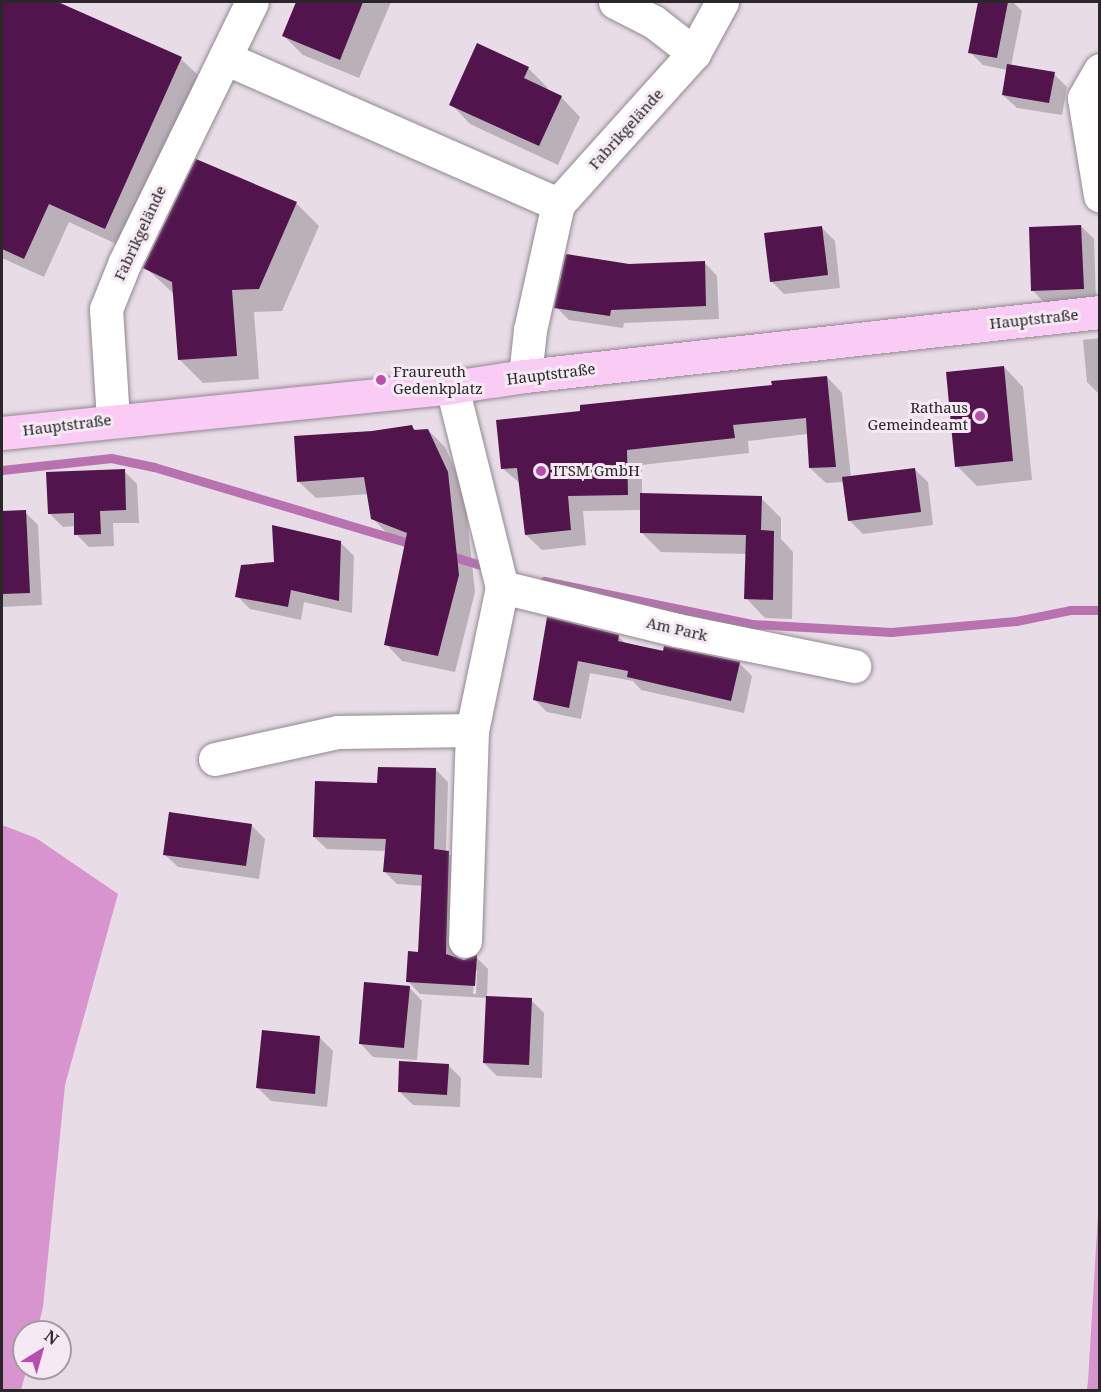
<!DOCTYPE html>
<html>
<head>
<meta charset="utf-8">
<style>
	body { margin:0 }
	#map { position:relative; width:1101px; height:1392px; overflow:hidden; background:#e8dde6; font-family:"Noto Serif",serif }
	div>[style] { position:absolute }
	.green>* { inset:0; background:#d794cf }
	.shadow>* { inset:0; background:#0003 }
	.stream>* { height:9px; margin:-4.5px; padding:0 4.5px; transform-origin:4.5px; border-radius:4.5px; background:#b772af }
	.building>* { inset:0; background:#52144d }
	.roads { filter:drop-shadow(0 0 2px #938891) drop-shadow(0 0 2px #938891) }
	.minor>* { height:33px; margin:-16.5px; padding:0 16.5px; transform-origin:16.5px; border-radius:16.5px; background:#fff }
	.major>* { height:33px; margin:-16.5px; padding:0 16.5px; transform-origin:16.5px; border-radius:16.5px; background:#facbf4 }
	.dots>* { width:16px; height:16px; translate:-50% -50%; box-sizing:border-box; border:3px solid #f5eaf3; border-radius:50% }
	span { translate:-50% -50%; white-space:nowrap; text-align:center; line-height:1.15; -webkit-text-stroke:6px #f5eaf3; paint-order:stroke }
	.street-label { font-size:15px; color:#2a262a }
	.poi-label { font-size:15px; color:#2a262a }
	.left { translate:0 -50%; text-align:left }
	.right { translate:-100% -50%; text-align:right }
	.frame { position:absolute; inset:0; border:3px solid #2a262a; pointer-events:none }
	.north { position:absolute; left:12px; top:1320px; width:60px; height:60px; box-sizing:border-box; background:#f5eaf3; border:2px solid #a49ca3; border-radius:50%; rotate:37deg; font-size:16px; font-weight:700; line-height:24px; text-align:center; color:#2a262a }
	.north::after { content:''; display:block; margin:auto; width:21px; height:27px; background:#b84eaf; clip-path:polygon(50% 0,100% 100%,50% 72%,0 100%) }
</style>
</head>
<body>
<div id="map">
	<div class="green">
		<div style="clip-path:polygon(2px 825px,36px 838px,118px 894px,65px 1085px,43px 1307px,37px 1332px,24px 1332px,24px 1368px,27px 1368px,21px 1390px,2px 1390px)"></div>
		<div style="clip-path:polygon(1099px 1197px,1099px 1390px,1087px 1390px,1088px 1381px)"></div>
	</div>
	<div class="shadow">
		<div style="clip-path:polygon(2px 2px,54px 2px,181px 59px,201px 78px,125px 248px,69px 222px,44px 277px,2px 258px)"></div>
		<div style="clip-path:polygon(297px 2px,391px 2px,359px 78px,303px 55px,284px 36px)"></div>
		<div style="clip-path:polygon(980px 2px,1013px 2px,1022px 11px,1011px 66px,1054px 74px,1067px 87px,1062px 115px,1017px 108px,1003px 95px,1007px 70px,983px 65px,970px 52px)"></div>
		<div style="clip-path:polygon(528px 68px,548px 88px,546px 90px,561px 97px,580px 117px,558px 165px,470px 124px,451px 104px)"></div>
		<div style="clip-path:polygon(296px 203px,319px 226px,282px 311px,254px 312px,259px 379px,203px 383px,180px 360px,174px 294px,145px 267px)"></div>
		<div style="clip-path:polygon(1081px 226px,1094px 239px,1096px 302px,1046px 304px,1033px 291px)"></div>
		<div style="clip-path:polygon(822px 228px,835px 241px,840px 288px,784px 294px,771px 281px)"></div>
		<div style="clip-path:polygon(704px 262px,717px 276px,719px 319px,624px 323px,623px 328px,569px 320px,556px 307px,629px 265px)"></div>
		<div style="clip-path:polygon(1100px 338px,1100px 395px,1087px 382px,1083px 340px)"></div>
		<div style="clip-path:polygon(1004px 367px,1023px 387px,1032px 480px,977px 486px,957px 466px)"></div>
		<div style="clip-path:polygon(827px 377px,842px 393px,851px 478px,914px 469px,928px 482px,933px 525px,863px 534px,850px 521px,844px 482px,826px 483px,810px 468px,808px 434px,748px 441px,749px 453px,642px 465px,642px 495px,761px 498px,781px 518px,781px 539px,793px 552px,792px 619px,765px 618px,746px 598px,747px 554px,661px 552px,641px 532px,642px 510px,583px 511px,586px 545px,542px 550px,526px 535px,521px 484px,503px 469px,773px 386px)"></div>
		<div style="clip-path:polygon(412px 427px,417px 431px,428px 430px,445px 447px,464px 490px,475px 592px,455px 672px,402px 661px,386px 644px,407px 542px,390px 536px,373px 519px,369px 494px,316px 498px,299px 482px,372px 432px)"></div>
		<div style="clip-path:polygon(124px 471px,137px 484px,139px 523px,113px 523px,114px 546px,89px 547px,76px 534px,75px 526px,63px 527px,49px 513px)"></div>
		<div style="clip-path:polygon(25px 512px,38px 525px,42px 605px,2px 607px,2px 513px)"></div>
		<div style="clip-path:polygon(341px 543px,354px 556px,352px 613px,304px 602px,301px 620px,250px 609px,237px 596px)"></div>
		<div style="clip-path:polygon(548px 619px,619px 637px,626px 644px,739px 663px,752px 676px,744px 713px,641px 690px,633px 681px,590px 673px,581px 719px,547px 712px,535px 700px)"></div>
		<div style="clip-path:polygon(evenodd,436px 770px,448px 782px,446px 852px,461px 864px,458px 959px,464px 961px,476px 957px,488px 969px,487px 998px,420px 994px,408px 981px,419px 953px,423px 886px,397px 884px,384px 871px,386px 851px,327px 849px,314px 837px,379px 785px,436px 770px,474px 971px,477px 971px,476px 994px,473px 994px,474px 971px)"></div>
		<div style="clip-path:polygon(251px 825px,265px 839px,259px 879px,178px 867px,164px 854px)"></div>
		<div style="clip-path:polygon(409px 987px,422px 1001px,417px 1060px,373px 1057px,360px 1043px)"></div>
		<div style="clip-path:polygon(531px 1000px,544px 1013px,542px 1078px,497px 1076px,484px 1063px)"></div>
		<div style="clip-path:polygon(320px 1038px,333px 1051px,327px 1107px,271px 1101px,258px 1088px)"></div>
		<div style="clip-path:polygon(448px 1065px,461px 1078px,460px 1107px,413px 1105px,400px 1092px)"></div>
	</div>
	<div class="stream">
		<div style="left:2px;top:470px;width:110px;rotate:-6.3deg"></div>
		<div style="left:111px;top:458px;width:44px;rotate:11.8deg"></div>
		<div style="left:154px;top:467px;width:272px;rotate:16.6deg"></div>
		<div style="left:445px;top:554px;width:47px;rotate:17.3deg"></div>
		<div style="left:544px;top:581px;width:212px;rotate:11.7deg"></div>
		<div style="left:752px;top:624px;width:139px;rotate:3.3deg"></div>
		<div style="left:891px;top:632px;width:125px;rotate:-5deg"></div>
		<div style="left:1016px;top:621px;width:55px;rotate:-11.5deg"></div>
		<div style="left:1070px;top:610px;width:30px"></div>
	</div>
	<div class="building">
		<div style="clip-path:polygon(2px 2px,58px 2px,182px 57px,105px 229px,49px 204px,24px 259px,2px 249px)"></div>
		<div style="clip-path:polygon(296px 2px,363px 2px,340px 60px,282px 36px)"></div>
		<div style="clip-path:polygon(978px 2px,1008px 2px,997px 58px,968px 53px)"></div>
		<div style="clip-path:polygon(477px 43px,529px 67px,524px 78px,562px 96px,539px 146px,449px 105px)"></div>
		<div style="clip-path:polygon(1007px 64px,1055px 72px,1049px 103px,1002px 95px)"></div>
		<div style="clip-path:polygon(196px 159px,297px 202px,259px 289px,232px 290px,237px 356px,178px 360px,172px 282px,143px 268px)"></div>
		<div style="clip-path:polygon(1081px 225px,1084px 289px,1031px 291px,1029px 227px)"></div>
		<div style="clip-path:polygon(822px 226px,828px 275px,770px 282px,764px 233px)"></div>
		<div style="clip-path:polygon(566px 254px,629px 264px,705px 261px,706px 306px,611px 310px,610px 316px,554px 308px)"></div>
		<div style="clip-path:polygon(1004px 366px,1013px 461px,955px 467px,946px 372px)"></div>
		<div style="clip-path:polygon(827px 376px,836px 467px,809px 468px,806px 418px,733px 425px,735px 438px,627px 450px,628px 495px,568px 496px,571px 530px,525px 535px,517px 468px,501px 469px,496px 420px,580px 411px,580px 405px,772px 385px,771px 381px)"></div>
		<div style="clip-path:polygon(412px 425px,414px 430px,428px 429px,448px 472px,459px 575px,438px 656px,384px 645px,407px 533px,371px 519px,364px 477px,297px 482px,294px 436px,372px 431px)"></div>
		<div style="clip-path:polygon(915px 468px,921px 512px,848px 521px,842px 477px)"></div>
		<div style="clip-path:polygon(125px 469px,126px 510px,100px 511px,101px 534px,74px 535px,74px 513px,48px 514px,46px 472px)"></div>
		<div style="clip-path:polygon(640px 493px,762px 496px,761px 530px,774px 531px,773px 600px,744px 599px,746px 535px,640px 533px)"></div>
		<div style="clip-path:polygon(26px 510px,30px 593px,2px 594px,2px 511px)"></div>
		<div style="clip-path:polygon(272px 525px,341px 541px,339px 601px,291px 590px,288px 607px,235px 597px,241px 565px,274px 562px)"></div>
		<div style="clip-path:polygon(547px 617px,619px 635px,618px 641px,663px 651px,664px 646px,740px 662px,731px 701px,627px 677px,628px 671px,578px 661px,569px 708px,533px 700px)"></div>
		<div style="clip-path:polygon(378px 767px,436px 768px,434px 849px,449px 851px,446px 954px,464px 960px,477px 955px,475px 986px,406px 982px,408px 951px,418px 952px,422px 875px,383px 872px,386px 839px,313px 837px,315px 781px,377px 783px)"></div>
		<div style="clip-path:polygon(169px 812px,252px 824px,246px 866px,163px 855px)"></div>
		<div style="clip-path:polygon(364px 982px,410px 986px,404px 1048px,359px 1044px)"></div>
		<div style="clip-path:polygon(486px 996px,532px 998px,529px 1065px,483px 1063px)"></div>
		<div style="clip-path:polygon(262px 1030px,320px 1036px,315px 1094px,256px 1088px)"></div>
		<div style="clip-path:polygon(399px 1061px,449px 1064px,447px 1095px,398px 1092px)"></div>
	</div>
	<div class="roads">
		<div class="minor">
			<div style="left:615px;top:2px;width:44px;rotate:27.1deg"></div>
			<div style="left:654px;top:22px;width:51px;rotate:37.8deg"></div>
			<div style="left:225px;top:58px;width:364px;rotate:23.7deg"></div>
			<div style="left:1100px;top:70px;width:32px;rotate:120deg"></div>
			<div style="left:1084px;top:98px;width:99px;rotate:80.7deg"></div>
			<div style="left:525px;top:376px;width:46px;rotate:-83.8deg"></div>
			<div style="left:530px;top:330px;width:129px;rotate:-77.5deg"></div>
			<div style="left:558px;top:204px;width:203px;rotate:-48deg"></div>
			<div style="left:694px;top:53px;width:58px;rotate:-61.2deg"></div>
			<div style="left:452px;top:387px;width:206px;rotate:76deg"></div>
			<div style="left:502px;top:587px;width:146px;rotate:101.8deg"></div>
			<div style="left:472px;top:730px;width:211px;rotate:91.9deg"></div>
			<div style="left:113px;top:420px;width:111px;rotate:-93.6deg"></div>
			<div style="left:106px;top:309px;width:51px;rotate:-68deg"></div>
			<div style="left:125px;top:262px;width:289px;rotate:-64deg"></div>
			<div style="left:502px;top:587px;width:180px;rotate:13.8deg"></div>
			<div style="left:677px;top:630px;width:181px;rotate:11.5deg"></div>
			<div style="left:215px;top:759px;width:126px;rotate:-12.4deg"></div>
			<div style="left:338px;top:732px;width:134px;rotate:-0.9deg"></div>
		</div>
		<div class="major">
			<div style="left:2px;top:433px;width:452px;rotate:-5.8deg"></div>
			<div style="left:452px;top:387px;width:74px;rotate:-8.6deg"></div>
			<div style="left:525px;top:376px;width:579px;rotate:-6.35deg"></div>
		</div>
	</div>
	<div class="dots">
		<div style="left:381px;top:380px;background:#b84eaf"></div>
		<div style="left:980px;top:416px;background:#b84eaf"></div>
		<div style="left:541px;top:471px;background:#b84eaf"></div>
	</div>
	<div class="street-label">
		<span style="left:626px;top:129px;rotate:-48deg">Fabrikgelände</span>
		<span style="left:140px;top:233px;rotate:-65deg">Fabrikgelände</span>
		<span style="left:1034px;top:319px;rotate:-6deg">Hauptstraße</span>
		<span style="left:551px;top:374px;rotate:-7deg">Hauptstraße</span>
		<span style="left:67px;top:425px;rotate:-7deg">Hauptstraße</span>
		<span style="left:677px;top:629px;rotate:13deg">Am Park</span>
	</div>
	<div class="poi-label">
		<span class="left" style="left:393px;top:380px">Fraureuth<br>Gedenkplatz</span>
		<span class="right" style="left:968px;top:416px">Rathaus<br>Gemeindeamt</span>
		<span class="left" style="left:553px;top:471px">ITSM GmbH</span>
	</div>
	<div class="frame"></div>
	<div class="north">N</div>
</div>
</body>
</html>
